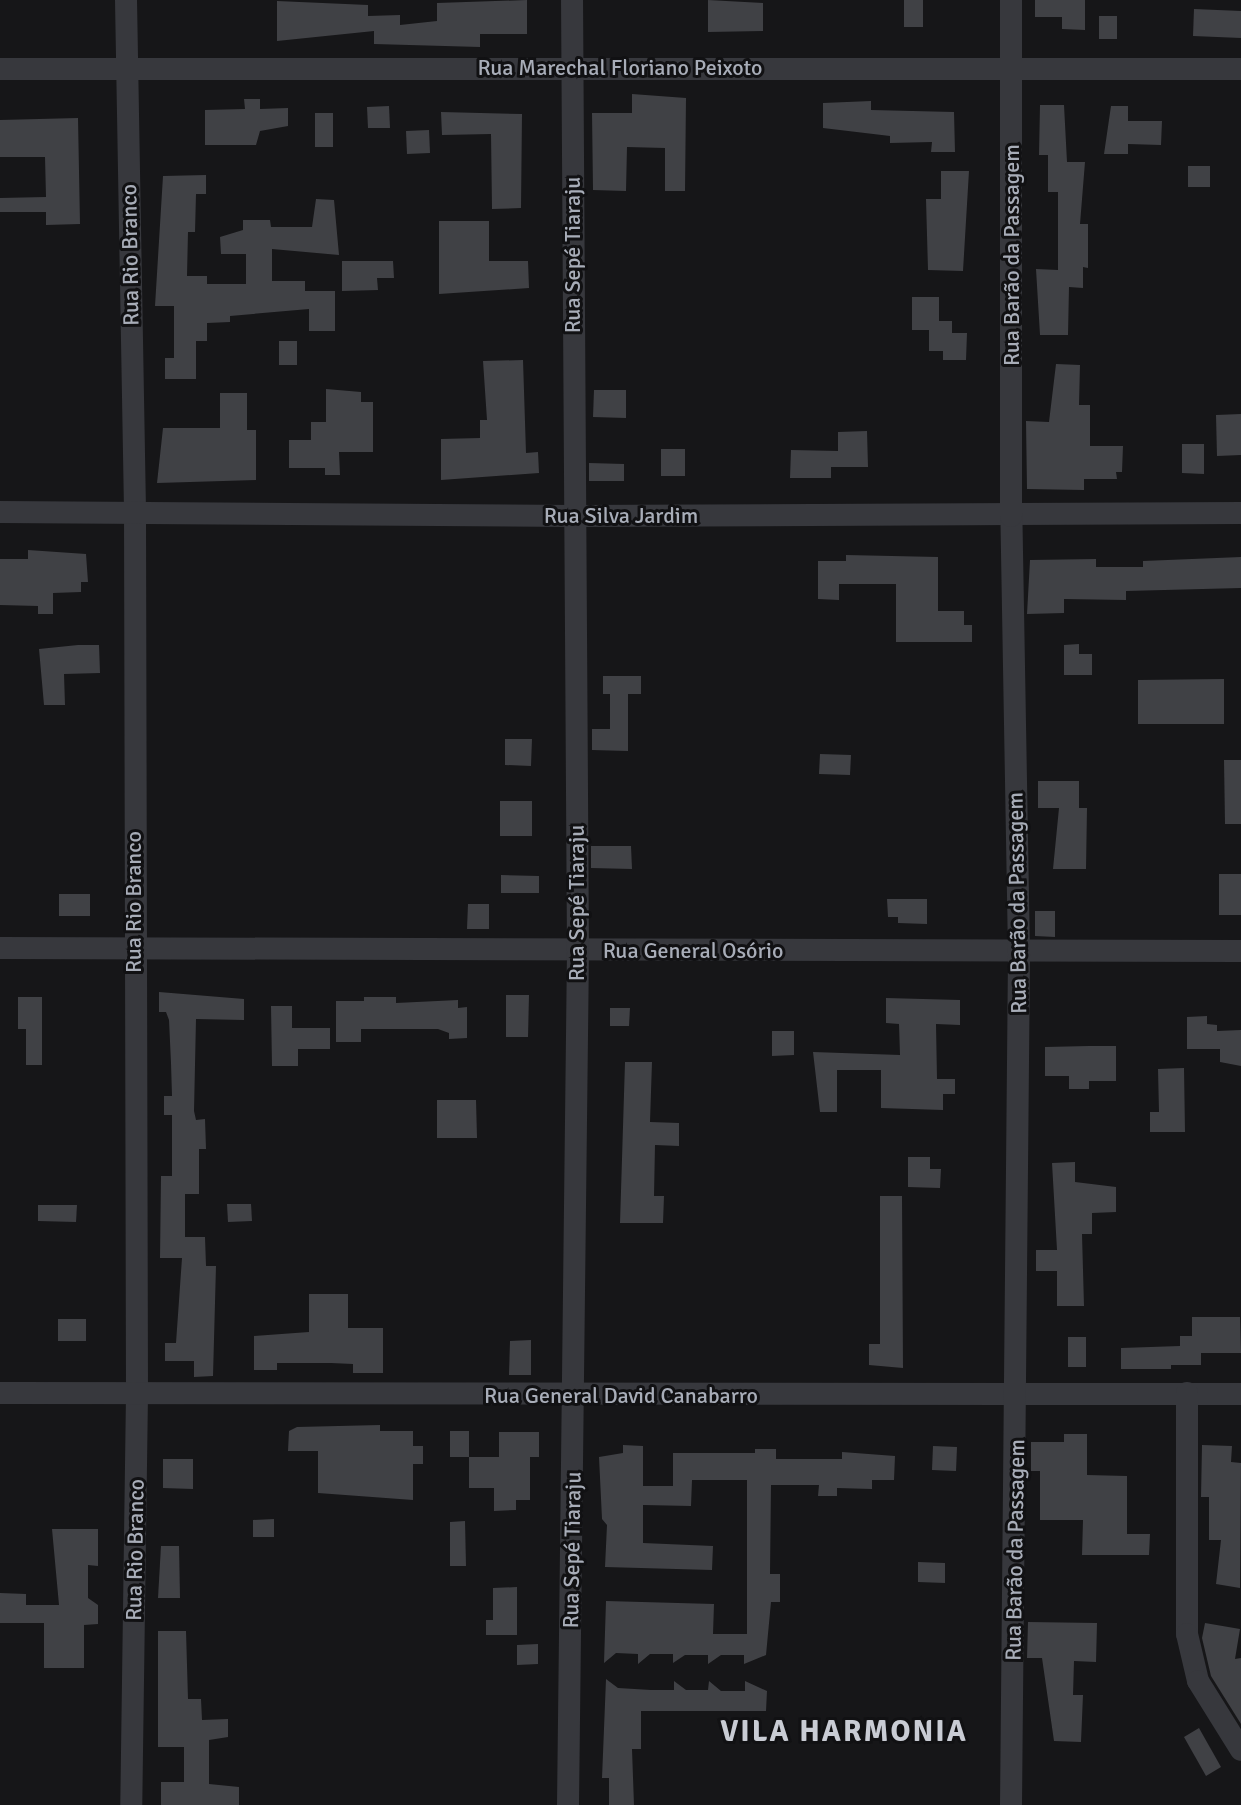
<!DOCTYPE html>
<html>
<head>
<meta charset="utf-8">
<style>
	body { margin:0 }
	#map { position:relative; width:1241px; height:1805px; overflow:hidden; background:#161618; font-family:Signika,sans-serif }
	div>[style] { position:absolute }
	.building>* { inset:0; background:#404145 }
	.minor>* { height:22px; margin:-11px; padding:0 11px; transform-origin:11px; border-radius:11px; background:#37383d }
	span { translate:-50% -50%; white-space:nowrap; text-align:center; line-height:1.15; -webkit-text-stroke:6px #111113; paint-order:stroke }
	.street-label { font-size:22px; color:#a8adb8 }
	.district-label { font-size:30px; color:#c9ccd4; font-weight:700; letter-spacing:2px }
</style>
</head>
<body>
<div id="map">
	<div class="building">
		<div style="clip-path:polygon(527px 0,527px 34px,480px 34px,480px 47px,374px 44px,374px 31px,277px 41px,277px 1px,368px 5px,368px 16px,400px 15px,400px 25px,437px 21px,437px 3px)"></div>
		<div style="clip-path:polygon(708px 0,763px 3px,763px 31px,708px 32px)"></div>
		<div style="clip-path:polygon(904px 0,923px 0,923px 27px,904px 27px)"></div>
		<div style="clip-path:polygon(1035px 0,1085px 0,1085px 30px,1062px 29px,1062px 17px,1035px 17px)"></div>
		<div style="clip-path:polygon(1194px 9px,1241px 11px,1241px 38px,1193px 36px)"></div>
		<div style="clip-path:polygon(1099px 16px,1117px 16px,1117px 39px,1099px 39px)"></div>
		<div style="clip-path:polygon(632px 94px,686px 98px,685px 191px,665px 191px,665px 148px,627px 147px,626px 191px,593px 190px,592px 113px,632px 113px)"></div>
		<div style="clip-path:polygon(244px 99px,260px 99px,260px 109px,288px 108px,288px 126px,260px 131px,256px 145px,205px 145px,205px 110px,245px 109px)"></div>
		<div style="clip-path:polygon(871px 101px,871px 110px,954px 112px,955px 152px,931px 152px,932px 142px,890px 143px,890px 136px,823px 128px,823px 103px)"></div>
		<div style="clip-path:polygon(1040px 105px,1064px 105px,1067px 162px,1085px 162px,1080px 224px,1088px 224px,1088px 268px,1083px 267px,1083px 288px,1069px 287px,1068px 335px,1040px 335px,1036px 269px,1058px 270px,1058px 192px,1048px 192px,1048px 155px,1039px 155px)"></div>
		<div style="clip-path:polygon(389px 106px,390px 128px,368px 128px,367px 107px)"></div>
		<div style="clip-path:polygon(1111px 106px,1128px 106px,1128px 121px,1162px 121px,1161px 145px,1128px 144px,1128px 154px,1104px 154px)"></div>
		<div style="clip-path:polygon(441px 112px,522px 114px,521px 208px,492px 209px,491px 134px,442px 135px)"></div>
		<div style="clip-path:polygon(315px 113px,333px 113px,333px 147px,315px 147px)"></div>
		<div style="clip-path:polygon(78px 118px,80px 224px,46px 225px,46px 212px,0 212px,0 198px,46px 197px,45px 157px,0 157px,0 120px)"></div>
		<div style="clip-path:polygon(429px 130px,430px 153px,407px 154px,406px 131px)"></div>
		<div style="clip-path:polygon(1188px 166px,1210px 166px,1210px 187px,1188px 187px)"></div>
		<div style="clip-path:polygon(941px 171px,969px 171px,963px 271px,928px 270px,926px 199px,941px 199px)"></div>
		<div style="clip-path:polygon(206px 175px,206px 194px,196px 194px,195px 232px,188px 232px,187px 276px,207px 276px,207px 284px,246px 284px,246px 254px,221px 254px,220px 237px,243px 230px,243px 220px,270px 220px,271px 227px,312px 227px,316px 199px,334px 200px,339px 255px,272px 249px,272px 281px,305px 281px,305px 291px,335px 291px,335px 331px,309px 331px,309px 309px,230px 316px,230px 322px,207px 323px,207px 341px,196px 341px,196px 379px,165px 379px,165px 358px,174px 358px,174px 306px,155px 306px,163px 176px)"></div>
		<div style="clip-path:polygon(439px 221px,489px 221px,489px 261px,528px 261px,529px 288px,439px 294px)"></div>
		<div style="clip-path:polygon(342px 261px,393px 261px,394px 278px,377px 278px,378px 290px,342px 291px)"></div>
		<div style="clip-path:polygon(912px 297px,939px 297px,939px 321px,952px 321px,952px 333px,967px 333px,966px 360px,943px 360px,943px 351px,929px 351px,929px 330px,912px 330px)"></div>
		<div style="clip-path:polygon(279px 341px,297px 341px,297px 365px,279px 365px)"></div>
		<div style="clip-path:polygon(523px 360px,526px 453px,538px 452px,539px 473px,441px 480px,441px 439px,480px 438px,480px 420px,487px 420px,483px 361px)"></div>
		<div style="clip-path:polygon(1056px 364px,1080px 365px,1079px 405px,1090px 405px,1090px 446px,1123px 446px,1122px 472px,1116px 472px,1117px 479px,1084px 479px,1084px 490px,1027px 489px,1026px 421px,1049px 422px)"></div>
		<div style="clip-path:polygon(326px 389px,361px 392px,361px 402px,373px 402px,373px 452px,339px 452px,340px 475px,325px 475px,325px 468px,289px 468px,289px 440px,311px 440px,311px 422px,326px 422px)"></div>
		<div style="clip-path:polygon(594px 390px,626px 390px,626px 418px,593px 417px)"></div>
		<div style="clip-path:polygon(220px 393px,247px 393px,247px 430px,256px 430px,256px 480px,157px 483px,163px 428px,220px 428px)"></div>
		<div style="clip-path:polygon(1241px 414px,1241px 455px,1217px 456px,1216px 415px)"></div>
		<div style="clip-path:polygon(867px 431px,868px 467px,831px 467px,831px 478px,790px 478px,791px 450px,838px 451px,838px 432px)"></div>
		<div style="clip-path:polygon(1182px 444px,1204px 444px,1204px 474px,1182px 473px)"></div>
		<div style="clip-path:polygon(661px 449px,685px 449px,685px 476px,661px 476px)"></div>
		<div style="clip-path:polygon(589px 463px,624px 464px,624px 481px,589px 481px)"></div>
		<div style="clip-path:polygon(28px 550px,86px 554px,88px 582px,81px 582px,81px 592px,53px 593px,53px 614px,38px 614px,38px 606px,0 605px,0 559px,28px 559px)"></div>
		<div style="clip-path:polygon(846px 555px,938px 557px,938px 611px,964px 611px,964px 625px,972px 625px,972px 642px,896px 642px,896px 584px,839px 584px,839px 600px,818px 599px,818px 561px,846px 561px)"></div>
		<div style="clip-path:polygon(1241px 557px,1241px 588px,1126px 591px,1126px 600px,1064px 599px,1064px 613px,1027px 614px,1030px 560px,1096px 559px,1096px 567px,1143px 567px,1143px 561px)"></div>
		<div style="clip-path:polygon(1079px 644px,1079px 654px,1092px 654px,1092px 675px,1064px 675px,1064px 645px)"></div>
		<div style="clip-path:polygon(78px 645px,99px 645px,100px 673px,64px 674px,65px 705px,44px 705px,39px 649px)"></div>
		<div style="clip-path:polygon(603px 676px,641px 676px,641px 694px,628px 694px,628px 751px,592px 750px,592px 729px,610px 729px,610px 694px,603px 694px)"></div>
		<div style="clip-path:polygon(1224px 679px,1224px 724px,1138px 724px,1138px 680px)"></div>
		<div style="clip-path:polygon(505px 739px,532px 739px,531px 766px,505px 765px)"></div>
		<div style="clip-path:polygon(820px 754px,851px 755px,850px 775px,819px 774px)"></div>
		<div style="clip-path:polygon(1224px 760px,1241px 760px,1241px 824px,1225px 824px)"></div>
		<div style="clip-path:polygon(1038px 781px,1079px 781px,1079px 808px,1087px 808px,1086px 869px,1053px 869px,1059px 808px,1038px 808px)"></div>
		<div style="clip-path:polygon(500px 801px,532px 801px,532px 836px,500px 836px)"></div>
		<div style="clip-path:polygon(591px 846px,631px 846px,632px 869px,591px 868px)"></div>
		<div style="clip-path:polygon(1219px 874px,1241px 874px,1241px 915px,1219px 915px)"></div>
		<div style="clip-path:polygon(501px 875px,539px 876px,539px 893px,501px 893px)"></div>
		<div style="clip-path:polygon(59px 894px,90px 894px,90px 916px,59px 916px)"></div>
		<div style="clip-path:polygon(887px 899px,927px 899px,927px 924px,898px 923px,898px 917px,888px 917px)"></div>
		<div style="clip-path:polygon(468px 904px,489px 904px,489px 929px,467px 929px)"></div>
		<div style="clip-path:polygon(1035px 911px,1055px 911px,1055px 937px,1035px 936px)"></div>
		<div style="clip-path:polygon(159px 992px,244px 999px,244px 1020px,196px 1019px,194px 1111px,196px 1120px,205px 1119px,206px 1149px,199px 1149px,199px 1194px,185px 1194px,185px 1237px,205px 1237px,206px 1266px,216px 1266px,213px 1376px,194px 1377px,194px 1361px,165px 1361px,165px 1343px,176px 1343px,182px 1258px,160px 1258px,161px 1176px,172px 1176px,172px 1115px,164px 1115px,164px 1096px,172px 1096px,171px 1063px,169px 1020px,166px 1012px,159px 1012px)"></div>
		<div style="clip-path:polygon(506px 995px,529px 995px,528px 1037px,506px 1037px)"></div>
		<div style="clip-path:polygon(18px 997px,42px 997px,42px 1065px,26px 1065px,26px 1029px,18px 1029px)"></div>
		<div style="clip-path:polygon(364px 997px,396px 997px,396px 1003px,458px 1000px,458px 1008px,467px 1007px,467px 1038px,449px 1039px,449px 1033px,438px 1029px,361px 1029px,361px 1042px,336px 1042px,336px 1001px,364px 1001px)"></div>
		<div style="clip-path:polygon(886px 998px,960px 1000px,960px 1025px,936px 1024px,937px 1079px,955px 1079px,955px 1094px,943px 1094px,943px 1110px,881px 1108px,881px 1070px,837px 1070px,837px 1112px,820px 1112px,813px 1052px,900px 1055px,899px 1024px,886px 1023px)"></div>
		<div style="clip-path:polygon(271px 1006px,292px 1006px,292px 1028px,330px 1028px,330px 1049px,298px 1049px,298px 1066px,272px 1066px)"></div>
		<div style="clip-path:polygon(610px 1008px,630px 1008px,629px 1026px,610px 1026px)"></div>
		<div style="clip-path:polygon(1207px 1016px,1207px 1024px,1217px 1025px,1217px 1031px,1241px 1030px,1241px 1066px,1220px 1062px,1220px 1049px,1187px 1049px,1187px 1017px)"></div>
		<div style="clip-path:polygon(772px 1031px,794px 1031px,794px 1055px,772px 1056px)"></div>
		<div style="clip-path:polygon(1089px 1046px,1116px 1046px,1116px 1081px,1089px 1081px,1089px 1089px,1069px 1089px,1069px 1076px,1045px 1076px,1045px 1047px)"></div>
		<div style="clip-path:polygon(625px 1062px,652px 1062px,650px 1122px,679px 1123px,679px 1146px,655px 1145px,654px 1196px,664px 1196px,663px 1223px,620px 1223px)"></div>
		<div style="clip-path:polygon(1184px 1068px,1185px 1132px,1150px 1132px,1150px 1112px,1159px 1112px,1158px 1069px)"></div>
		<div style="clip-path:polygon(437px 1100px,476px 1100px,477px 1138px,437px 1138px)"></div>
		<div style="clip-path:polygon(908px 1157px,930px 1157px,930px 1169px,941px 1169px,940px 1188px,908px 1187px)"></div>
		<div style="clip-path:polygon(1075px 1162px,1075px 1182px,1116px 1187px,1116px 1212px,1092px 1213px,1092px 1234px,1082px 1234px,1084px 1306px,1057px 1306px,1057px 1271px,1036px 1271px,1036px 1250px,1057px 1250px,1052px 1163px)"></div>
		<div style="clip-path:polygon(880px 1196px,902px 1196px,903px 1368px,869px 1365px,869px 1344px,880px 1344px)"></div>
		<div style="clip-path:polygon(227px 1204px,251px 1204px,252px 1221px,228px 1222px)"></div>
		<div style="clip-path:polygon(38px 1205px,77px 1205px,76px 1222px,38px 1221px)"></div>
		<div style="clip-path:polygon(309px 1294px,348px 1294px,348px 1328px,383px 1328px,383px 1373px,353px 1373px,353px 1364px,331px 1363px,277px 1363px,277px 1370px,254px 1370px,254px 1336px,309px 1332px)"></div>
		<div style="clip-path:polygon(1192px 1317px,1240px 1317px,1241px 1353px,1201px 1353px,1201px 1365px,1171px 1365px,1171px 1369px,1121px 1369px,1121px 1348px,1180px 1346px,1180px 1336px,1192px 1336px)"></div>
		<div style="clip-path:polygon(58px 1319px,86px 1319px,86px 1341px,58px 1341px)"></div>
		<div style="clip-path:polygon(1068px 1337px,1086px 1337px,1086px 1367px,1068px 1367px)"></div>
		<div style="clip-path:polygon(531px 1340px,531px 1375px,509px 1375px,510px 1341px)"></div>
		<div style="clip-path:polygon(380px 1425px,380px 1431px,413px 1431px,413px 1446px,423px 1446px,423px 1464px,413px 1464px,413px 1500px,318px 1493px,318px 1451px,288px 1451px,289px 1431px,297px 1427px)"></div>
		<div style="clip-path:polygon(450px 1431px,469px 1431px,469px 1457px,450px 1457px)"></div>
		<div style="clip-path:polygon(499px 1432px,539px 1432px,539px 1457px,530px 1457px,530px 1500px,516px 1500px,516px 1510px,494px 1511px,494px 1488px,469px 1488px,469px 1457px,499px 1457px)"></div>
		<div style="clip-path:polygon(1064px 1434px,1087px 1434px,1087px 1475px,1127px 1476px,1127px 1534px,1150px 1534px,1149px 1555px,1082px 1555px,1083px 1520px,1040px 1520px,1040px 1471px,1031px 1471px,1031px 1442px,1064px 1442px)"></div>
		<div style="clip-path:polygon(623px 1445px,643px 1446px,643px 1486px,673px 1486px,673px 1453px,755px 1453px,755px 1449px,776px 1449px,776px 1459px,842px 1459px,842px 1452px,895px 1456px,894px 1480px,872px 1480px,872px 1489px,837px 1488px,837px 1496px,818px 1496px,819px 1485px,771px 1485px,770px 1574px,780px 1574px,780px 1602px,771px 1602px,766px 1655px,744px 1664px,744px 1655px,721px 1655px,708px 1664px,708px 1655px,685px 1655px,673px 1663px,673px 1654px,650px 1654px,638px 1664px,638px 1654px,616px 1653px,604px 1663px,606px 1601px,714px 1604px,713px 1634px,747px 1634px,747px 1480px,692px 1480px,691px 1506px,643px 1505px,643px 1543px,713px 1546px,712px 1570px,605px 1567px,607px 1525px,602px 1519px,599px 1457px,623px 1453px)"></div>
		<div style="clip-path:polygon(1202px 1445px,1232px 1446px,1231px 1462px,1241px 1463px,1240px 1588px,1216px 1584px,1221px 1540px,1209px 1540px,1209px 1497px,1201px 1497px)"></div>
		<div style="clip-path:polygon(933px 1446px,957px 1447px,956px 1471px,932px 1470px)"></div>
		<div style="clip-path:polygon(163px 1459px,193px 1459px,193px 1489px,163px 1488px)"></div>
		<div style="clip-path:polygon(274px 1519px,274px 1537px,253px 1537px,253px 1520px)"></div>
		<div style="clip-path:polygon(465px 1521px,466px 1566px,450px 1566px,450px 1522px)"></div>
		<div style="clip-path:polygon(52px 1529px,98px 1529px,98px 1566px,88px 1565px,88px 1598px,98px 1605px,98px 1624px,84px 1625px,84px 1668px,44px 1668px,44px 1623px,0 1623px,0 1593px,26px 1594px,26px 1605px,59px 1605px)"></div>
		<div style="clip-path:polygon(161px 1546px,179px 1546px,180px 1598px,158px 1598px)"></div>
		<div style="clip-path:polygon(918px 1562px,945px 1563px,945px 1583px,918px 1582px)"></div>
		<div style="clip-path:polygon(517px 1587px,517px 1635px,486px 1635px,486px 1620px,493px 1620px,493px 1588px)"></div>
		<div style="clip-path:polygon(1028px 1622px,1097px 1623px,1096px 1662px,1074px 1661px,1073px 1695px,1083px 1695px,1081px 1742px,1054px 1741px,1042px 1658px,1027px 1658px)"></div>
		<div style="clip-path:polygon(1205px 1623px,1240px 1629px,1235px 1659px,1241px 1658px,1241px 1724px,1211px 1676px,1202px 1638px)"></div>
		<div style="clip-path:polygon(158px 1631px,186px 1631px,188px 1699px,201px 1699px,202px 1720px,228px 1719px,228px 1737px,209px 1740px,209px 1784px,239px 1787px,239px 1805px,161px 1805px,161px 1782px,184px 1782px,184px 1747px,158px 1747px)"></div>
		<div style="clip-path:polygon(538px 1644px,538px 1664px,517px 1665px,517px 1645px)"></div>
		<div style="clip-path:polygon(606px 1679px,618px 1688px,651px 1690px,674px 1690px,674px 1681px,686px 1690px,708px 1690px,709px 1681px,721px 1691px,745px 1691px,745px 1681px,767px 1691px,766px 1711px,641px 1711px,641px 1749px,632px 1749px,634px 1805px,609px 1805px,609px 1778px,602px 1778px)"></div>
		<div style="clip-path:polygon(1199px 1728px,1221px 1767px,1206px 1776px,1184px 1737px)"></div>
	</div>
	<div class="minor">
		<div style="left:126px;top:0;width:513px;rotate:88.99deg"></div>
		<div style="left:135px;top:513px;width:881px;rotate:89.87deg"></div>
		<div style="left:137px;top:1394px;width:411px;rotate:90.8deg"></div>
		<div style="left:0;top:69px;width:1241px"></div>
		<div style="left:0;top:512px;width:574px;rotate:0.4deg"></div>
		<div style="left:574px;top:516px;width:667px;rotate:-0.26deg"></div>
		<div style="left:0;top:948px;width:1241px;rotate:0.14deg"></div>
		<div style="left:0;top:1393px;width:1241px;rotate:0.05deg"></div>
		<div style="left:1187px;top:1393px;width:241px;rotate:90deg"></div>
		<div style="left:1187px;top:1634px;width:48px;rotate:76.8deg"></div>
		<div style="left:1198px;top:1681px;width:81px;rotate:58.1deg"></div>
		<div style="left:568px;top:1805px;width:854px;rotate:-89.33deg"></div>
		<div style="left:578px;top:951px;width:951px;rotate:-90.36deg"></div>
		<div style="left:1011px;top:1805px;width:852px;rotate:-89.46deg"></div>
		<div style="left:1019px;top:953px;width:437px;rotate:-91deg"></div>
		<div style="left:1011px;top:516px;width:516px;rotate:-90deg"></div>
	</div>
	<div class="street-label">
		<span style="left:620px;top:68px">Rua Marechal Floriano Peixoto</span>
		<span style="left:130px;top:255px;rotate:-91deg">Rua Rio Branco</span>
		<span style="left:573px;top:255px;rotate:-90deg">Rua Sepé Tiaraju</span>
		<span style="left:1012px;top:255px;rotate:-90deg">Rua Barão da Passagem</span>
		<span style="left:621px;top:516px">Rua Silva Jardim</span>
		<span style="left:134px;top:902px;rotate:-90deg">Rua Rio Branco</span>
		<span style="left:577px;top:903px;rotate:-90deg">Rua Sepé Tiaraju</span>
		<span style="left:1017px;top:903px;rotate:-91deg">Rua Barão da Passagem</span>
		<span style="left:693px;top:951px">Rua General Osório</span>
		<span style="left:621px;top:1396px">Rua General David Canabarro</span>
		<span style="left:135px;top:1550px;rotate:-89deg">Rua Rio Branco</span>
		<span style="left:572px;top:1550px;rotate:-89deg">Rua Sepé Tiaraju</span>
		<span style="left:1015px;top:1550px;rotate:-89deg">Rua Barão da Passagem</span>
	</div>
	<div class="district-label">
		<span style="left:844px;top:1732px">VILA HARMONIA</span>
	</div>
</div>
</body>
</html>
